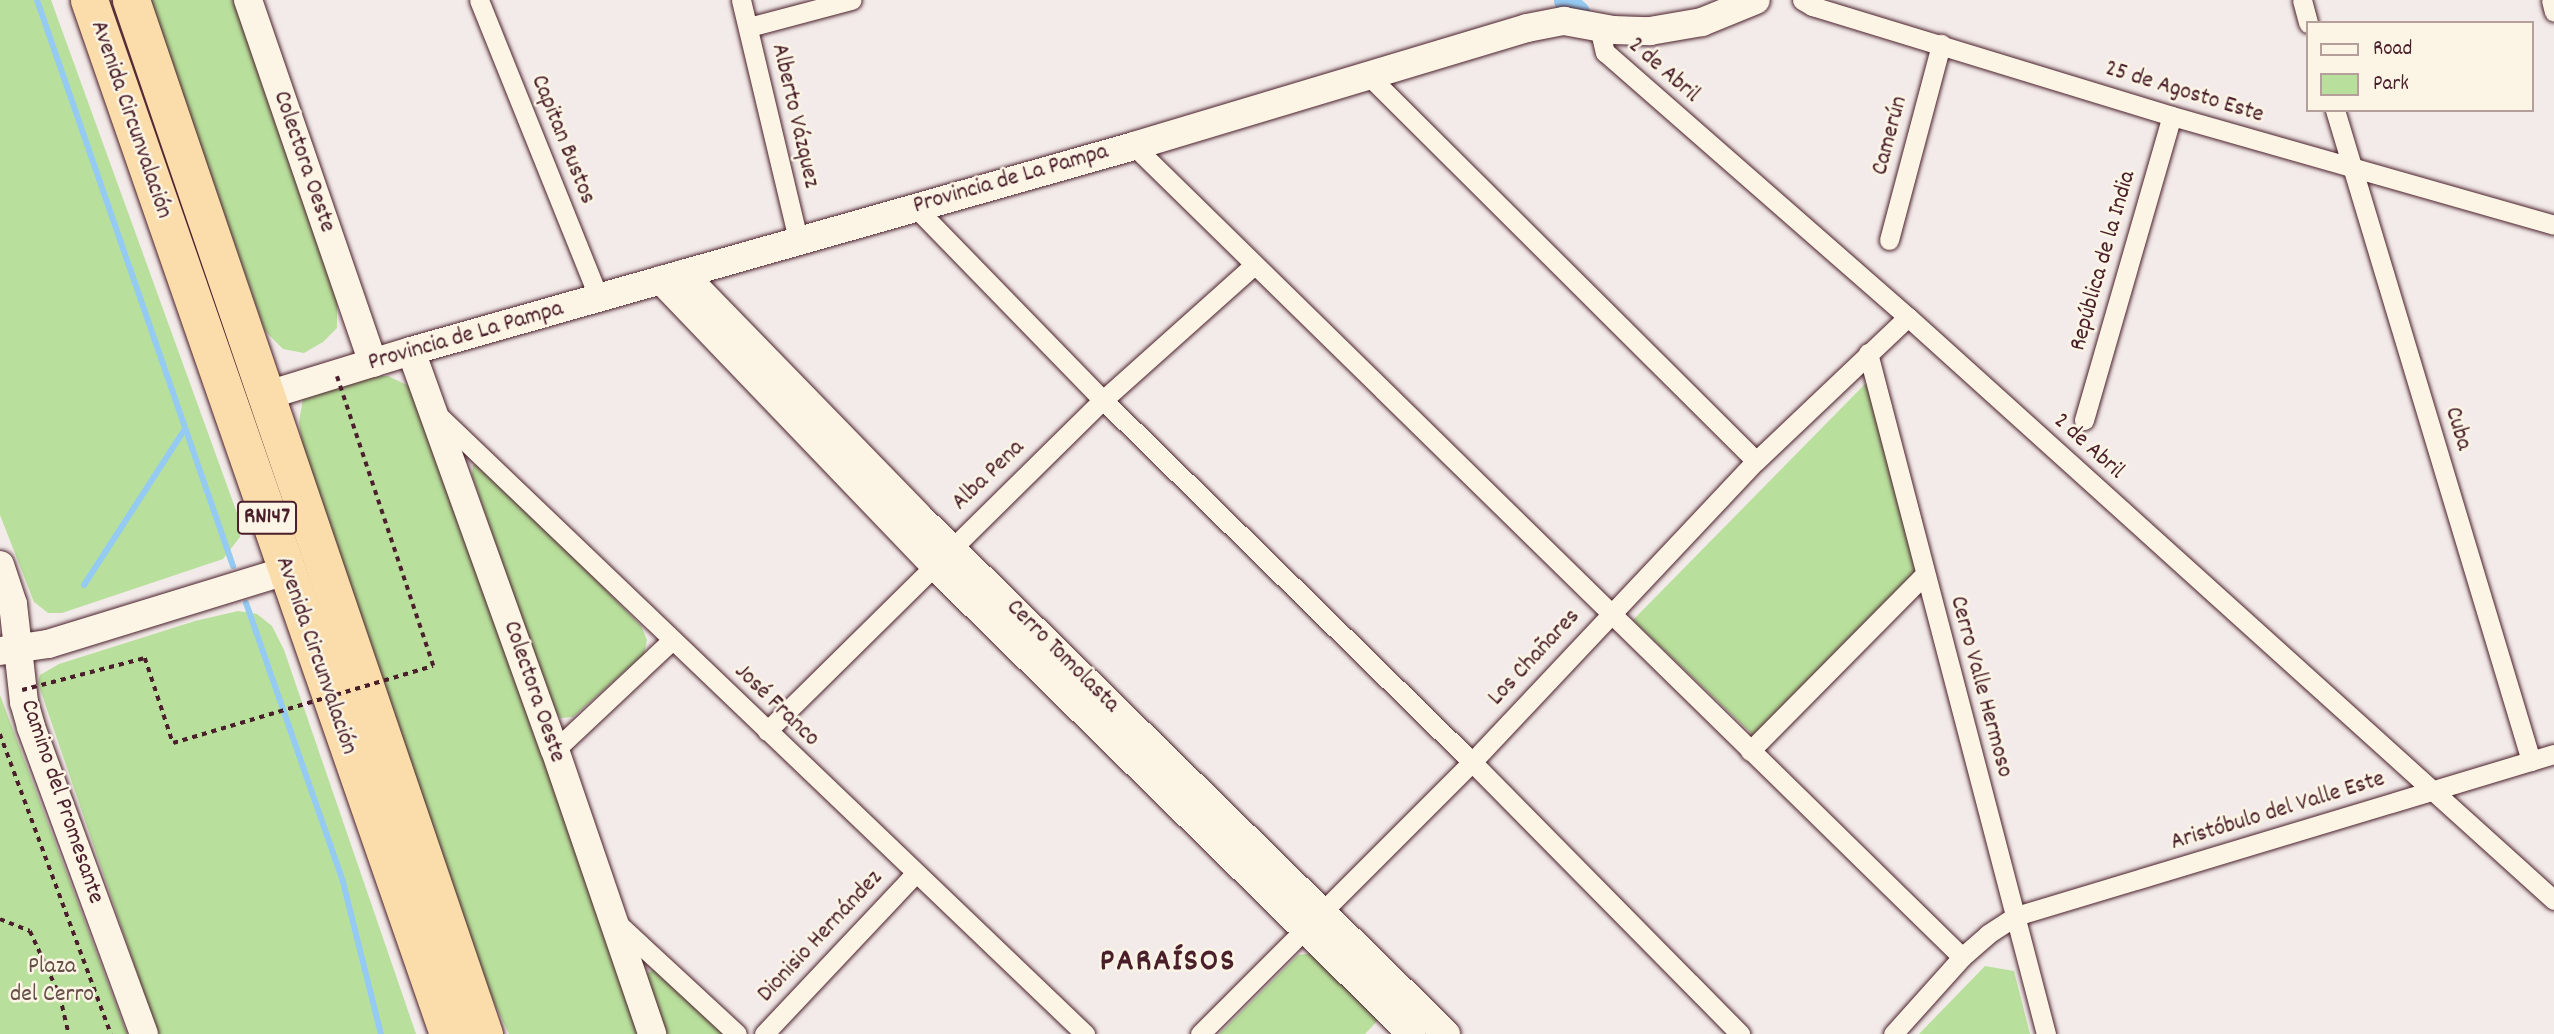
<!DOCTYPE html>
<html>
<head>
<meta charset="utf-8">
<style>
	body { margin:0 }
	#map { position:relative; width:2554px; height:1034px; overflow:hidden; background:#f3ebe9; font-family:Dekko,sans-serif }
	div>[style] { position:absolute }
	.green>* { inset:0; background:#b8e09c }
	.stream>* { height:6px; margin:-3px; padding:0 3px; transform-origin:3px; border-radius:3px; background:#95cbf3 }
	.canal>* { height:23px; margin:-11.5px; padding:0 11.5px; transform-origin:11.5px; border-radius:11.5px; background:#95cbf3 }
	.path>* { height:3.5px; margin-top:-1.75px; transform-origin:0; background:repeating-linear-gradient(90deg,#4a1f2b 0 5px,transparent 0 10px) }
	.roads { filter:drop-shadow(0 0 2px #4a1f2b) drop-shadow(0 0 2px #4a1f2b) }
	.street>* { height:19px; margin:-9.5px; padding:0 9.5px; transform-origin:9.5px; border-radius:9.5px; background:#fcf5e5 }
	.secondary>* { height:28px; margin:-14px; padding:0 14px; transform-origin:14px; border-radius:14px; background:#fcf5e5 }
	.highway>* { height:37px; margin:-18.5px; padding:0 18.5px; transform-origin:18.5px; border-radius:18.5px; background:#faddab }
	.path-bridge>* { height:3.5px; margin-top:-1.75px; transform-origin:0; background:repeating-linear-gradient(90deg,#4a1f2b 0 5px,transparent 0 10px) }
	span { translate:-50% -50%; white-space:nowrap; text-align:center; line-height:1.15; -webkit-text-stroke:5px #fcf5e5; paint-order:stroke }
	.shield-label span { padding:2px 5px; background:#fcf5e5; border:2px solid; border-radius:5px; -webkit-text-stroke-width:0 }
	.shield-label { font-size:23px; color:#4a1f2b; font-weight:700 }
	.street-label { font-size:24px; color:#4a1f2b }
	.park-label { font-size:24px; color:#664f47 }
	.district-label { font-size:32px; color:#4a1f2b; font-weight:700; letter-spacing:2px }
	.legend { position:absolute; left:2306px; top:21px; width:228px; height:91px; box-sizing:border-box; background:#fcf5e5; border:2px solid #b59f9b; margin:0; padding:9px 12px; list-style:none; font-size:21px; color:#4a1f2b }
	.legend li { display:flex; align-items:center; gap:14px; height:35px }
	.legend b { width:35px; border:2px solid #b59f9b }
</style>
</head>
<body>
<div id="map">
	<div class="green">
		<div style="clip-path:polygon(0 0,51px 0,241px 524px,240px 537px,223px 559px,62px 613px,48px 613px,34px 602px,0 515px)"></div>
		<div style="clip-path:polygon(150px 0,233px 0,337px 302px,337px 328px,323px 342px,304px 353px,283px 349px,265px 331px)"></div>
		<div style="clip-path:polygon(362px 375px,388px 376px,411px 387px,643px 1034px,509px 1034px,497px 1009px,469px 943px,304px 459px,299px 422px,303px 399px)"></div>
		<div style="clip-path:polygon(1867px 382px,1916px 570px,1753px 735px,1633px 620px)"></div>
		<div style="clip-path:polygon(483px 463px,641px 626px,647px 640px,644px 654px,573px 717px,561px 718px,553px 710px,472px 475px,473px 465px)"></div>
		<div style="clip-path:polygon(238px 611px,257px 614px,272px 626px,284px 650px,416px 1034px,158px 1034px,38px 683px,40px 675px,59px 664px,195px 621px)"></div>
		<div style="clip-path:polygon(0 695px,127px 1034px,0 1034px)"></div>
		<div style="clip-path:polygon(1314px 953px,1381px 1017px,1365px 1034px,1219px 1034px,1298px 955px)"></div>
		<div style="clip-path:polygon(1985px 966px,2014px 971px,2030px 1034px,1919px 1034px)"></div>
		<div style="clip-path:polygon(654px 969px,723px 1034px,664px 1034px,645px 975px)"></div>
	</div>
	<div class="stream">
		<div style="left:37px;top:0;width:599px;rotate:70.9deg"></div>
		<div style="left:84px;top:585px;width:186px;rotate:-57.1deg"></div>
		<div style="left:246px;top:603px;width:295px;rotate:70.8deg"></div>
		<div style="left:343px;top:882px;width:157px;rotate:76deg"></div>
	</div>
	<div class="canal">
		<div style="left:1565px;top:0;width:18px;rotate:43deg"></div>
	</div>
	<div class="path">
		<div style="left:0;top:734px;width:320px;rotate:69.7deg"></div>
		<div style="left:0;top:919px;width:32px;rotate:22deg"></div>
		<div style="left:30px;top:931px;width:72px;rotate:65.2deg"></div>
		<div style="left:60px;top:996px;width:39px;rotate:77deg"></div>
	</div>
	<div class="roads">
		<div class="street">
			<div style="left:479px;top:0;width:322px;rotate:68.1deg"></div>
			<div style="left:741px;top:0;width:250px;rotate:76.6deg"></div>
			<div style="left:1802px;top:0;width:12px;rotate:31deg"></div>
			<div style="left:1812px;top:6px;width:376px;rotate:17deg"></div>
			<div style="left:2172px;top:116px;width:397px;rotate:15.9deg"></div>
			<div style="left:2302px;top:0;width:24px;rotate:75deg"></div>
			<div style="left:2551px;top:0;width:12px;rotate:76deg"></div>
			<div style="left:749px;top:27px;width:106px;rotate:-14.8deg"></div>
			<div style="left:1599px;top:27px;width:26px;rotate:77deg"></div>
			<div style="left:1605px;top:52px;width:403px;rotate:41.2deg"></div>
			<div style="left:1908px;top:317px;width:870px;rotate:42.07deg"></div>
			<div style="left:1368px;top:75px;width:547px;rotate:44.85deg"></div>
			<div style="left:2335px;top:110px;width:680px;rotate:73.24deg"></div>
			<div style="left:1134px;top:146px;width:1159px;rotate:44.41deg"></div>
			<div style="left:915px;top:207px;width:269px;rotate:45.8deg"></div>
			<div style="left:1103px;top:400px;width:517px;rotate:44.45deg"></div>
			<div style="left:1472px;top:762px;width:382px;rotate:45.4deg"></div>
			<div style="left:1889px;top:240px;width:203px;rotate:-75.1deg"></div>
			<div style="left:1868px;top:353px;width:704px;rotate:75.35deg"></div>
			<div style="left:437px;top:414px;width:897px;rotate:43.73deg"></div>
			<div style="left:2084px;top:420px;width:316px;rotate:-73.9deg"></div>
			<div style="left:767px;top:731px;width:472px;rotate:-44.6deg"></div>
			<div style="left:1103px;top:400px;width:203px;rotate:-41.8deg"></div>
			<div style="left:555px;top:750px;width:161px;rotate:-43.2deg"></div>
			<div style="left:1750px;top:751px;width:247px;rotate:-45.3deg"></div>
			<div style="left:615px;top:921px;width:166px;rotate:42.8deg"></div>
			<div style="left:764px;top:1034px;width:220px;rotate:-46.7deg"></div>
			<div style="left:1200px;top:1034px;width:385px;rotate:-45deg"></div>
			<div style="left:1472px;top:762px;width:414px;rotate:-46.7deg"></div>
			<div style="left:1756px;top:461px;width:209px;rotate:-43.5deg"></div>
			<div style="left:1893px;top:1034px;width:103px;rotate:-48.1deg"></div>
			<div style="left:1962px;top:957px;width:35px;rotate:-41deg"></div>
			<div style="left:1988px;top:934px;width:33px;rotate:-33deg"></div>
			<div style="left:2016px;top:916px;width:562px;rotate:-16.76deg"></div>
		</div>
		<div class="secondary">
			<div style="left:248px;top:0;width:384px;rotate:71deg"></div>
			<div style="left:683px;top:274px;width:336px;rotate:45.8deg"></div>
			<div style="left:917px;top:515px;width:741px;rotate:44.45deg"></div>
			<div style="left:661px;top:280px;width:393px;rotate:46.2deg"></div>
			<div style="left:933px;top:564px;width:671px;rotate:44.46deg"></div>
			<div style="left:411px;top:351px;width:424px;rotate:70.2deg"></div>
			<div style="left:555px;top:750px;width:300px;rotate:71.1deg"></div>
			<div style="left:268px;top:395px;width:150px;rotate:-17.1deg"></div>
			<div style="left:411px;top:351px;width:752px;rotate:-15.83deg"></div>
			<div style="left:1134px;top:146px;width:410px;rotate:-16.7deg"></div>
			<div style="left:1527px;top:28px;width:38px;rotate:-11deg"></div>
			<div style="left:1564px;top:21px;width:50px;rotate:10.4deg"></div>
			<div style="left:1613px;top:30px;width:37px;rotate:2deg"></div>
			<div style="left:1650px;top:31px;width:53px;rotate:-9.8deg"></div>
			<div style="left:1702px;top:22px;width:58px;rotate:-22.2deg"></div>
			<div style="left:0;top:565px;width:41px;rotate:71.6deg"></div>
			<div style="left:13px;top:604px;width:99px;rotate:83.6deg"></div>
			<div style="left:24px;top:702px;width:26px;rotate:74deg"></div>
			<div style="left:31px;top:727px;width:327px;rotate:69.8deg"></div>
			<div style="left:0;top:651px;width:49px;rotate:-8.3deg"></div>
			<div style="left:48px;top:644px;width:248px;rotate:-17.1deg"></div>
		</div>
		<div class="highway">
			<div style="left:89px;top:0;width:1095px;rotate:70.85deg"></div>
			<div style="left:131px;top:0;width:1093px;rotate:71.15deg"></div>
		</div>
	</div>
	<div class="path-bridge">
		<div style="left:22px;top:690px;width:127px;rotate:-14.6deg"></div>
		<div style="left:145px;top:658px;width:89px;rotate:71.8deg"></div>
		<div style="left:173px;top:743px;width:271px;rotate:-16.5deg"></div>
		<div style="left:433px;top:666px;width:308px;rotate:-108.4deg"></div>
	</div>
	<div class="shield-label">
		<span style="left:267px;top:518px">RN147</span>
	</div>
	<div class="street-label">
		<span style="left:1663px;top:71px;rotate:41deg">2 de Abril</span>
		<span style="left:2184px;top:93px;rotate:17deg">25 de Agosto Este</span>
		<span style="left:794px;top:116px;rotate:77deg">Alberto Vázquez</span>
		<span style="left:130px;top:120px;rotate:71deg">Avenida Circunvalación</span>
		<span style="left:1891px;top:136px;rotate:-75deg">Camerún</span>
		<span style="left:562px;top:140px;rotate:68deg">Capitan Bustos</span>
		<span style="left:303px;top:162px;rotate:71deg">Colectora Oeste</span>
		<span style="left:1011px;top:180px;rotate:-16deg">Provincia de La Pampa</span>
		<span style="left:2104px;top:261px;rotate:-74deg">República de la India</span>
		<span style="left:466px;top:337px;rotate:-16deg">Provincia de La Pampa</span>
		<span style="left:2457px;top:429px;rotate:73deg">Cuba</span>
		<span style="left:2088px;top:447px;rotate:42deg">2 de Abril</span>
		<span style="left:989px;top:476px;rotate:-44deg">Alba Pena</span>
		<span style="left:315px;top:656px;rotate:71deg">Avenida Circunvalación</span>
		<span style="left:1062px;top:657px;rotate:45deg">Cerro Tomolasta</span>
		<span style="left:1535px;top:658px;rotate:-47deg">Los Chañares</span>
		<span style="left:1980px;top:687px;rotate:75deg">Cerro Valle Hermoso</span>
		<span style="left:533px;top:692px;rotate:71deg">Colectora Oeste</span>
		<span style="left:776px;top:706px;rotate:44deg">José Franco</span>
		<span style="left:61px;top:802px;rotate:71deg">Camino del Promesante</span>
		<span style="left:2278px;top:812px;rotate:-17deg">Aristóbulo del Valle Este</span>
		<span style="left:821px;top:937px;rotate:-47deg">Dionisio Hernández</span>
	</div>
	<div class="park-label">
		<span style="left:52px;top:982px">Plaza<br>del Cerro</span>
	</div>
	<div class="district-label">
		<span style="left:1168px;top:963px">PARAÍSOS</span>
	</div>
	<ul class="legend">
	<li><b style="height:9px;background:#fcf5e5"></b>Road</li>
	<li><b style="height:19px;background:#b8e09c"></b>Park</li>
	</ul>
</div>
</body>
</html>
